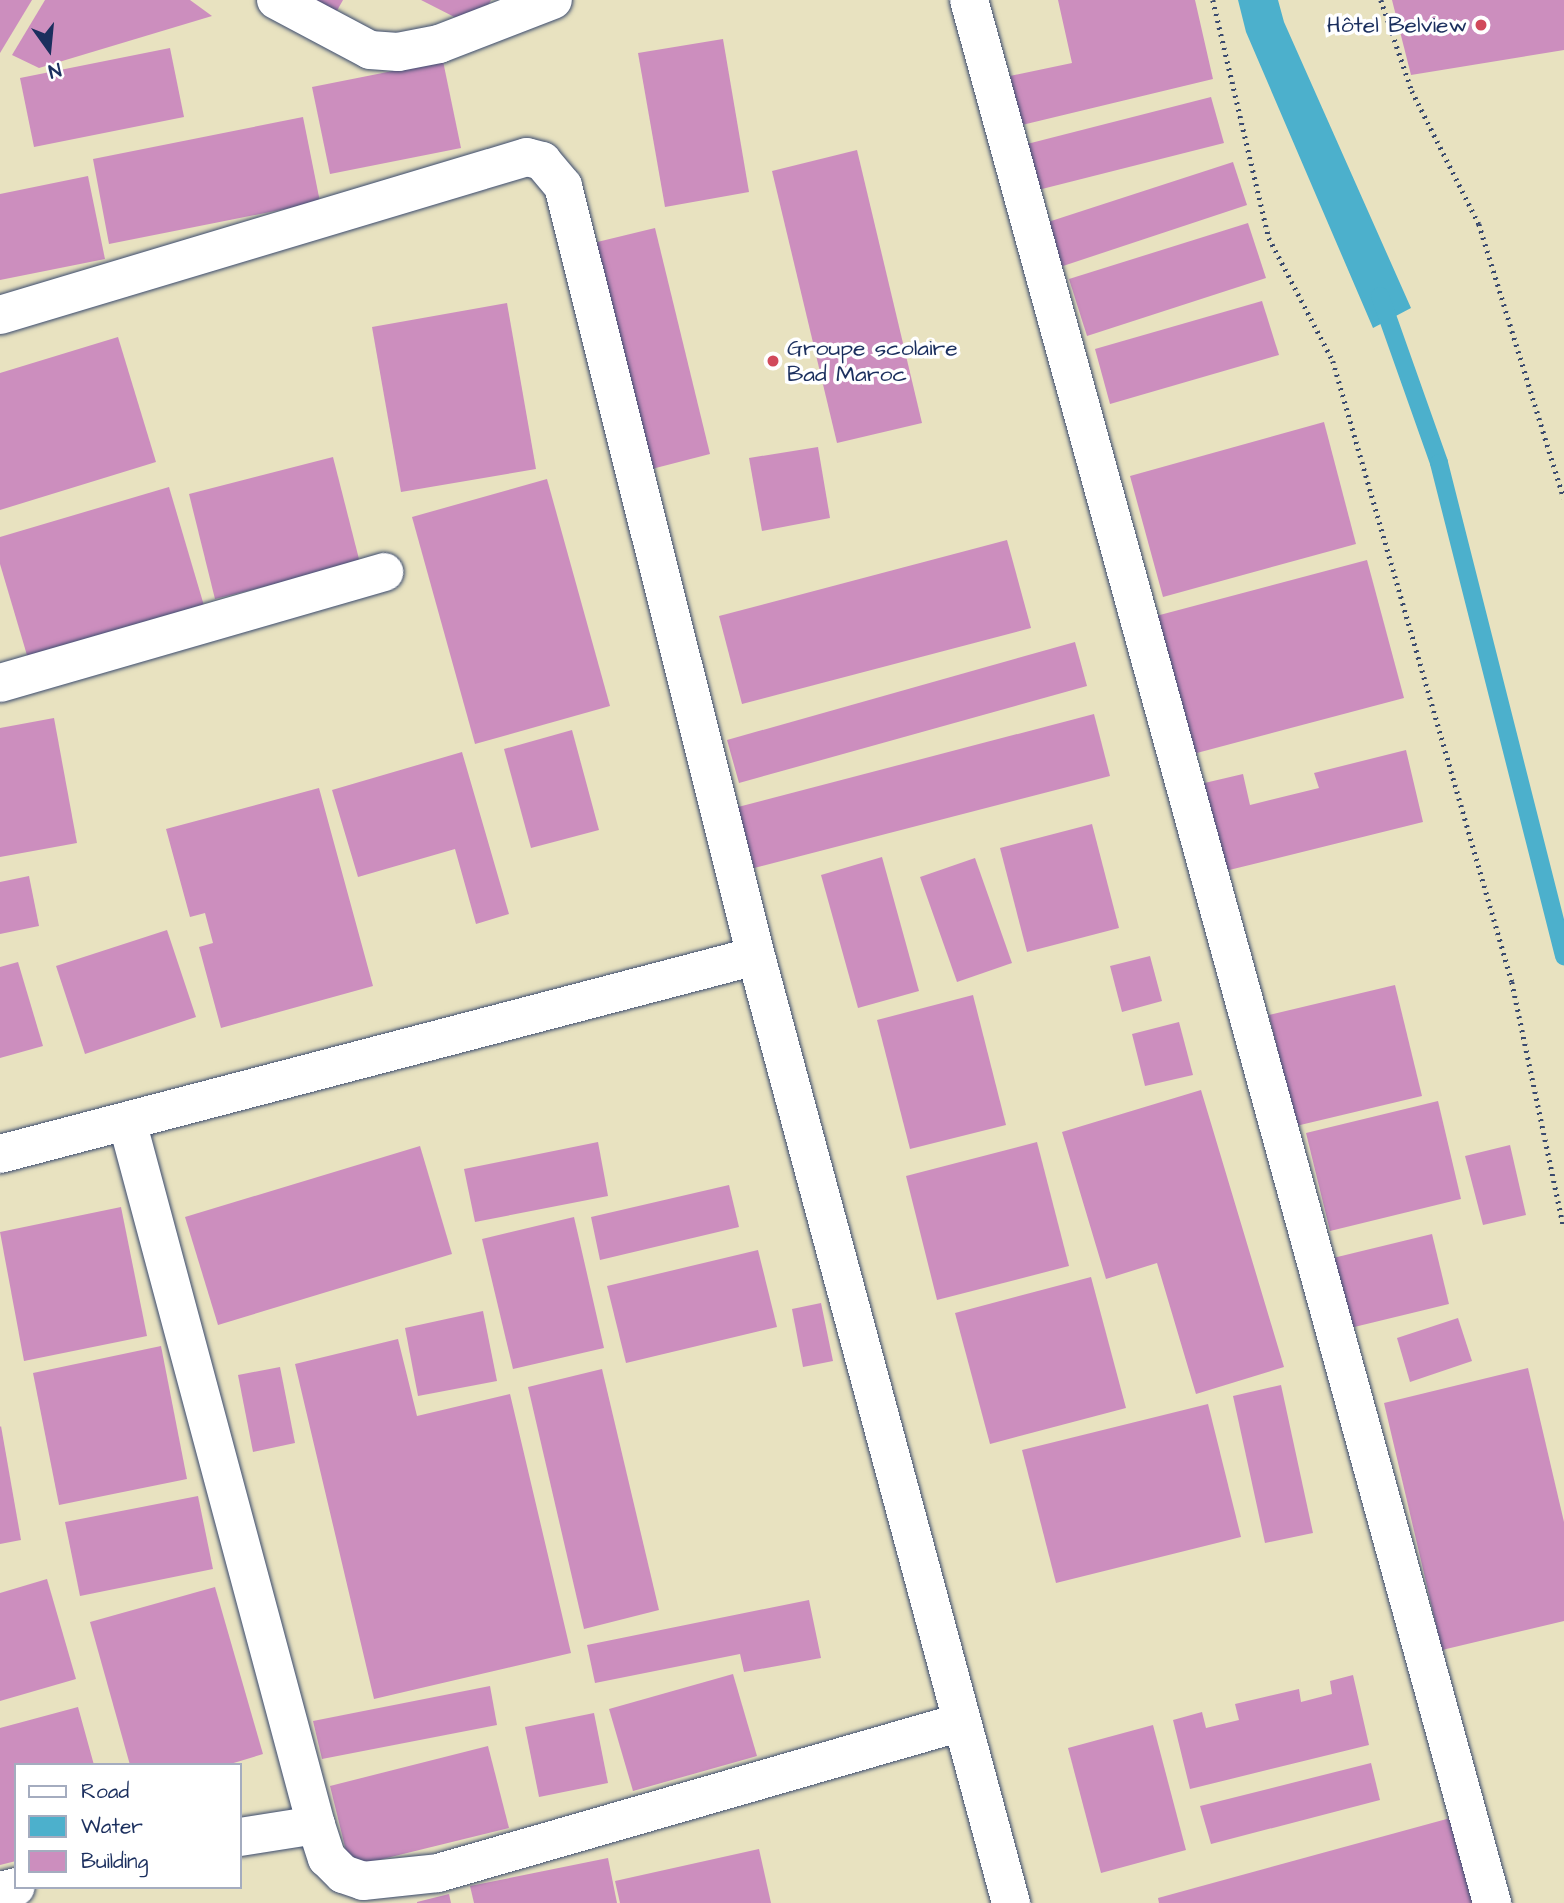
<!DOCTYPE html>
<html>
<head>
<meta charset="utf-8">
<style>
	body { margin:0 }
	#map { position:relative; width:1564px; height:1903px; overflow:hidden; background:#e8e2c0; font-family:"Architects Daughter",sans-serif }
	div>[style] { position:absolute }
	.water>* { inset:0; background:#4cb0cc }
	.stream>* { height:18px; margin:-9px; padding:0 9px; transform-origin:9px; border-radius:9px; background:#4cb0cc }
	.building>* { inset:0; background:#cc8ebe }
	.path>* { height:4.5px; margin-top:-2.25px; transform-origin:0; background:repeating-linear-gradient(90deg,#3a4a6d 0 2px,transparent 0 7px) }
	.roads { filter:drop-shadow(0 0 2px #3a4a6d) drop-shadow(0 0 2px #3a4a6d) }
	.minor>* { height:38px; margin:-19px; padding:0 19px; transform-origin:19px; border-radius:19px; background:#fff }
	.dots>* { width:19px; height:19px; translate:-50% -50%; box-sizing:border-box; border:4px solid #fff; border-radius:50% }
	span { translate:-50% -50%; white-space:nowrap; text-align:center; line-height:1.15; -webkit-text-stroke:7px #fff; paint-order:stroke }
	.poi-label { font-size:23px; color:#1b2f5e }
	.right { translate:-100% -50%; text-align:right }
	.left { translate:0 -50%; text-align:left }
	.legend { position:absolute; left:14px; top:1763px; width:228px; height:126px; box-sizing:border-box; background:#fff; border:2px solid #a4acbf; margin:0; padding:9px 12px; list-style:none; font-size:21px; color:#1b2f5e }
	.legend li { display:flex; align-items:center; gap:14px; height:35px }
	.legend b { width:35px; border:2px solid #a4acbf }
	.north { position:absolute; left:14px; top:14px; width:70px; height:70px; -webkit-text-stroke:5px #fff; paint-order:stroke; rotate:165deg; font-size:19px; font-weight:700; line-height:28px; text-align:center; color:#1b2f5e }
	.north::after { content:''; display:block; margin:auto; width:24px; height:32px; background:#1b2f5e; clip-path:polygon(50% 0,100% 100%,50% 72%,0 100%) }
</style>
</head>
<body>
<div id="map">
	<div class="water">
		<div style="clip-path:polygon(1238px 0,1278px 0,1284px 22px,1411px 308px,1373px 328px,1246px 32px)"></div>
	</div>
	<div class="stream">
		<div style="left:1380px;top:296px;width:177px;rotate:70.5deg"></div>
		<div style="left:1439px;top:463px;width:509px;rotate:75.77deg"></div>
	</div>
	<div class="building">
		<div style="clip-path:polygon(0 0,32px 0,0 53px)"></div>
		<div style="clip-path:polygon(45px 0,190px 0,212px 16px,39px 68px,12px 55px)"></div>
		<div style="clip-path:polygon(303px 0,343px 0,334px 16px)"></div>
		<div style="clip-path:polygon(421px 0,491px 0,476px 28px)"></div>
		<div style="clip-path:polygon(1058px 0,1195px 0,1213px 79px,1022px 125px,1010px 76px,1072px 63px)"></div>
		<div style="clip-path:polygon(1392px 0,1564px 0,1564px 50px,1411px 75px)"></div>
		<div style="clip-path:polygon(723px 39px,749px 192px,665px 207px,638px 53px)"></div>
		<div style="clip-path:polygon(170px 48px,184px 117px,34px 147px,20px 78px)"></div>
		<div style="clip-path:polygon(443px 61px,461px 148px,330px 174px,312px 87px)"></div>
		<div style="clip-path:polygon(1211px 97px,1224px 143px,1038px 190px,1027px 144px)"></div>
		<div style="clip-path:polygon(303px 117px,320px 202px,109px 244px,93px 159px)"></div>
		<div style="clip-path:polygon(857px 150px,922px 423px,837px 443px,772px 171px)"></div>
		<div style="clip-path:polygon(1233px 162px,1247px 205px,1060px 267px,1045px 223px)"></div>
		<div style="clip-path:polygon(88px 176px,105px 259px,0 280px,0 194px)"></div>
		<div style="clip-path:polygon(1248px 223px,1266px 278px,1087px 336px,1069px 279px)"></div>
		<div style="clip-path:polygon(655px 228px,710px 454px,644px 471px,589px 244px)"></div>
		<div style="clip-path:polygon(1262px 301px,1279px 355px,1110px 404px,1095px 349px)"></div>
		<div style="clip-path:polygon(507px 303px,536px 469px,401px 492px,372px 327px)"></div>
		<div style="clip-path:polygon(118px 337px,156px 462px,0 510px,0 373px)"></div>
		<div style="clip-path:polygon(1324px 422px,1356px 544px,1163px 597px,1130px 476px)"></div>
		<div style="clip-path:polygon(818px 447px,830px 518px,762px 531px,749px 458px)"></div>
		<div style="clip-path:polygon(333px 457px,360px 563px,215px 599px,189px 494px)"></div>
		<div style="clip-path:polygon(547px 479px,610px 706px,475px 744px,412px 517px)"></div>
		<div style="clip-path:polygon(169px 487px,205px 609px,29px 662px,0 564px,0 537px)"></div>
		<div style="clip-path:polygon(1007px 540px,1031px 628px,742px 704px,719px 616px)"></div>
		<div style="clip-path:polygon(1367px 560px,1404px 698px,1193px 754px,1156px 616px)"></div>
		<div style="clip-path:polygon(1075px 642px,1087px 686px,739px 783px,727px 740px)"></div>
		<div style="clip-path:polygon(1094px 714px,1110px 776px,754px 868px,738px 807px)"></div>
		<div style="clip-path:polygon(54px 718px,77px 843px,0 857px,0 728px)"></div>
		<div style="clip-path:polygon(572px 730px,599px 830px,531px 848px,504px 749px)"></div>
		<div style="clip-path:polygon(1406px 750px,1423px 822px,1217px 873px,1196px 785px,1243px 774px,1250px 805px,1319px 788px,1314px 773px)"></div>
		<div style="clip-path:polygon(462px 752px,509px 914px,476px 924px,455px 849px,358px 877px,332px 790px)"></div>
		<div style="clip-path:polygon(319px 788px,373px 986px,221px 1028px,199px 947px,213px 943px,205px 913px,190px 917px,166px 829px)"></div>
		<div style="clip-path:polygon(1092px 824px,1119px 928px,1027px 952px,1000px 848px)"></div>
		<div style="clip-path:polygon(882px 857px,919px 991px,858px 1008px,821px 875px)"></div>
		<div style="clip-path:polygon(975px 858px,1012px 963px,957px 982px,920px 877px)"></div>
		<div style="clip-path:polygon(29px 876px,39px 926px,0 934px,0 882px)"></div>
		<div style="clip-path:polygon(167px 930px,196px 1017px,85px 1054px,56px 966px)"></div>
		<div style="clip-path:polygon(1150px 956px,1162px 1001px,1122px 1012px,1110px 966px)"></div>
		<div style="clip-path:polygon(18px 962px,43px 1046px,0 1058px,0 967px)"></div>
		<div style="clip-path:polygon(1395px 985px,1422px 1096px,1296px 1126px,1269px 1015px)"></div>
		<div style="clip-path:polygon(973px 995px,1006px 1125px,910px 1149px,877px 1020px)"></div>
		<div style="clip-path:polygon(1179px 1022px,1193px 1075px,1145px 1086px,1132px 1034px)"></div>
		<div style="clip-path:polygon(1201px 1090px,1284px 1367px,1196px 1394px,1157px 1263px,1106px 1279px,1062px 1132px)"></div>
		<div style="clip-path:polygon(1438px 1101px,1461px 1199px,1330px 1231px,1306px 1133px)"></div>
		<div style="clip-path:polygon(598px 1142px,608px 1196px,475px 1222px,464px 1169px)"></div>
		<div style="clip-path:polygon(1037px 1142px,1069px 1266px,937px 1300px,906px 1176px)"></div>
		<div style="clip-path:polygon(1510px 1145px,1526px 1215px,1483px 1225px,1465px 1156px)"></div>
		<div style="clip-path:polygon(420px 1146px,452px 1254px,218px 1325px,185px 1217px)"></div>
		<div style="clip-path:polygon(729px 1185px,739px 1227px,600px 1260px,591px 1217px)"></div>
		<div style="clip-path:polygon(121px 1207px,147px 1336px,24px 1361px,0 1232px)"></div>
		<div style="clip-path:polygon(574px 1217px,604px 1348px,513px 1369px,482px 1239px)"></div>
		<div style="clip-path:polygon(1432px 1234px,1449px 1304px,1346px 1329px,1329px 1259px)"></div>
		<div style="clip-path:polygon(758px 1250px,777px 1327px,626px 1363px,607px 1286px)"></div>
		<div style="clip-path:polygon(1091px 1277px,1126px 1408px,990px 1444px,955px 1313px)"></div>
		<div style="clip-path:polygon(821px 1303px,833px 1361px,803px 1367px,792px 1309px)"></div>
		<div style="clip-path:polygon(483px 1311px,497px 1381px,418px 1396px,405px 1328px)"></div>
		<div style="clip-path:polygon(1458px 1318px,1472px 1361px,1410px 1382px,1397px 1338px)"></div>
		<div style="clip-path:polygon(398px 1339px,417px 1416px,510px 1394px,571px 1653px,374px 1699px,295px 1364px)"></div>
		<div style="clip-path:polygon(161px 1346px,187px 1479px,59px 1505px,33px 1373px)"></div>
		<div style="clip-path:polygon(280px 1367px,295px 1443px,253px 1452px,238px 1375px)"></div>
		<div style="clip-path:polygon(1528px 1368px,1564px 1522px,1564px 1621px,1442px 1650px,1384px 1403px)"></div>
		<div style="clip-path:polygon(602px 1369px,659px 1610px,584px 1629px,528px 1387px)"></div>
		<div style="clip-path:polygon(1281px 1385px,1313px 1533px,1265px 1543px,1233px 1396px)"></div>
		<div style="clip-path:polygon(1208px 1404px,1241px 1537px,1056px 1583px,1022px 1450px)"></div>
		<div style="clip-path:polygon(1px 1426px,21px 1540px,0 1544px,0 1427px)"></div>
		<div style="clip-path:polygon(198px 1496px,213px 1569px,80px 1596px,65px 1522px)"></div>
		<div style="clip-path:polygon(47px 1579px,76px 1679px,0 1701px,0 1593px)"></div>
		<div style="clip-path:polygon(215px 1587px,263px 1754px,227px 1765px,130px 1765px,90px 1622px)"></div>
		<div style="clip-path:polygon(809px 1600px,821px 1658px,744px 1672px,740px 1654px,595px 1683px,587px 1645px)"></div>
		<div style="clip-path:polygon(733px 1674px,757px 1756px,633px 1791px,609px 1709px)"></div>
		<div style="clip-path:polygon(1353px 1675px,1369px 1745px,1190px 1789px,1173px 1720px,1202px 1712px,1206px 1728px,1239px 1720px,1235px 1704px,1299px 1689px,1301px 1702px,1332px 1694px,1330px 1681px)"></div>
		<div style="clip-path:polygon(490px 1686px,497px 1725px,322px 1759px,313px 1721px)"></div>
		<div style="clip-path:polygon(78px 1707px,94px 1765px,16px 1765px,16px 1861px,0 1865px,0 1728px)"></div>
		<div style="clip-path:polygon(594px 1713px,608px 1783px,539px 1797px,525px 1727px)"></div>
		<div style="clip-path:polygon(1153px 1725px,1186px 1850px,1101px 1873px,1068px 1748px)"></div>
		<div style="clip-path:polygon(488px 1746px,509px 1828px,350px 1867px,330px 1786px)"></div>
		<div style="clip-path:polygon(1371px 1763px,1380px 1800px,1211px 1844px,1200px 1806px)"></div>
		<div style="clip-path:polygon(1454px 1817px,1478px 1903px,1159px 1903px,1158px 1898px)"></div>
		<div style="clip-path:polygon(759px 1849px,771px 1903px,620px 1903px,615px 1881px)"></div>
		<div style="clip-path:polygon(608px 1858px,617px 1903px,474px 1903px,470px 1886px)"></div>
		<div style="clip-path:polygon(449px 1894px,451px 1903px,417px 1903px,417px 1902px)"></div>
	</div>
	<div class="path">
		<div style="left:1213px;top:0;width:244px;rotate:76.8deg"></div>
		<div style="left:1269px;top:238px;width:139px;rotate:62.5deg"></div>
		<div style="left:1333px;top:361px;width:646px;rotate:73.92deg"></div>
		<div style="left:1512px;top:982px;width:251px;rotate:78.1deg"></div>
		<div style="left:1381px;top:0;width:96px;rotate:71.2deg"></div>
		<div style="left:1412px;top:91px;width:149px;rotate:63.3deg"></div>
		<div style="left:1479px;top:224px;width:287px;rotate:72.8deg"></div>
	</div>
	<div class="roads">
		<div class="minor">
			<div style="left:276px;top:0;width:106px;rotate:28deg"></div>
			<div style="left:370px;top:50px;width:28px;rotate:4deg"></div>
			<div style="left:398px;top:52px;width:42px;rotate:-11deg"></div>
			<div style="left:439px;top:44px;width:122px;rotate:-21.1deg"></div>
			<div style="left:969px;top:0;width:1974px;rotate:74.63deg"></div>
			<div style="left:0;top:315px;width:550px;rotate:-16.69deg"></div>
			<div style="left:527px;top:157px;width:16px;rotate:15deg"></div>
			<div style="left:542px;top:161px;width:33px;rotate:50deg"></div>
			<div style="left:563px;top:186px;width:794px;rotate:75.93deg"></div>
			<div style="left:756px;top:956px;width:981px;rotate:74.93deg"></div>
			<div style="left:0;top:683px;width:400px;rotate:-16.1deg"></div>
			<div style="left:127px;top:1121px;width:729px;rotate:74.97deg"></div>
			<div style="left:0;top:1154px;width:781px;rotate:-14.68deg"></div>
			<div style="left:240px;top:1837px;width:77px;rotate:-9deg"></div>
			<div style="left:316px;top:1825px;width:35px;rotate:72deg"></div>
			<div style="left:327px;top:1858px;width:23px;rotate:45deg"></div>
			<div style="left:343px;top:1874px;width:21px;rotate:19deg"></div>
			<div style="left:363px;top:1881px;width:75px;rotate:-6.1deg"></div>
			<div style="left:438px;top:1873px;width:545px;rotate:-16.08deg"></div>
			<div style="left:0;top:1891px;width:16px;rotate:-14deg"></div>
		</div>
	</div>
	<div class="dots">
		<div style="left:1481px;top:25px;background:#d1495b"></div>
		<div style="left:773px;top:361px;background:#d1495b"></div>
	</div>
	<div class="poi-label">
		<span class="right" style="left:1467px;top:25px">Hôtel Belview</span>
		<span class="left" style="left:787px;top:361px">Groupe scolaire<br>Bad Maroc</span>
	</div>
	<ul class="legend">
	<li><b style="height:9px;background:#fff"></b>Road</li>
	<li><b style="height:19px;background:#4cb0cc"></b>Water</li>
	<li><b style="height:19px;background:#cc8ebe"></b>Building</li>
	</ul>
	<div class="north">N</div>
</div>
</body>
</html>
